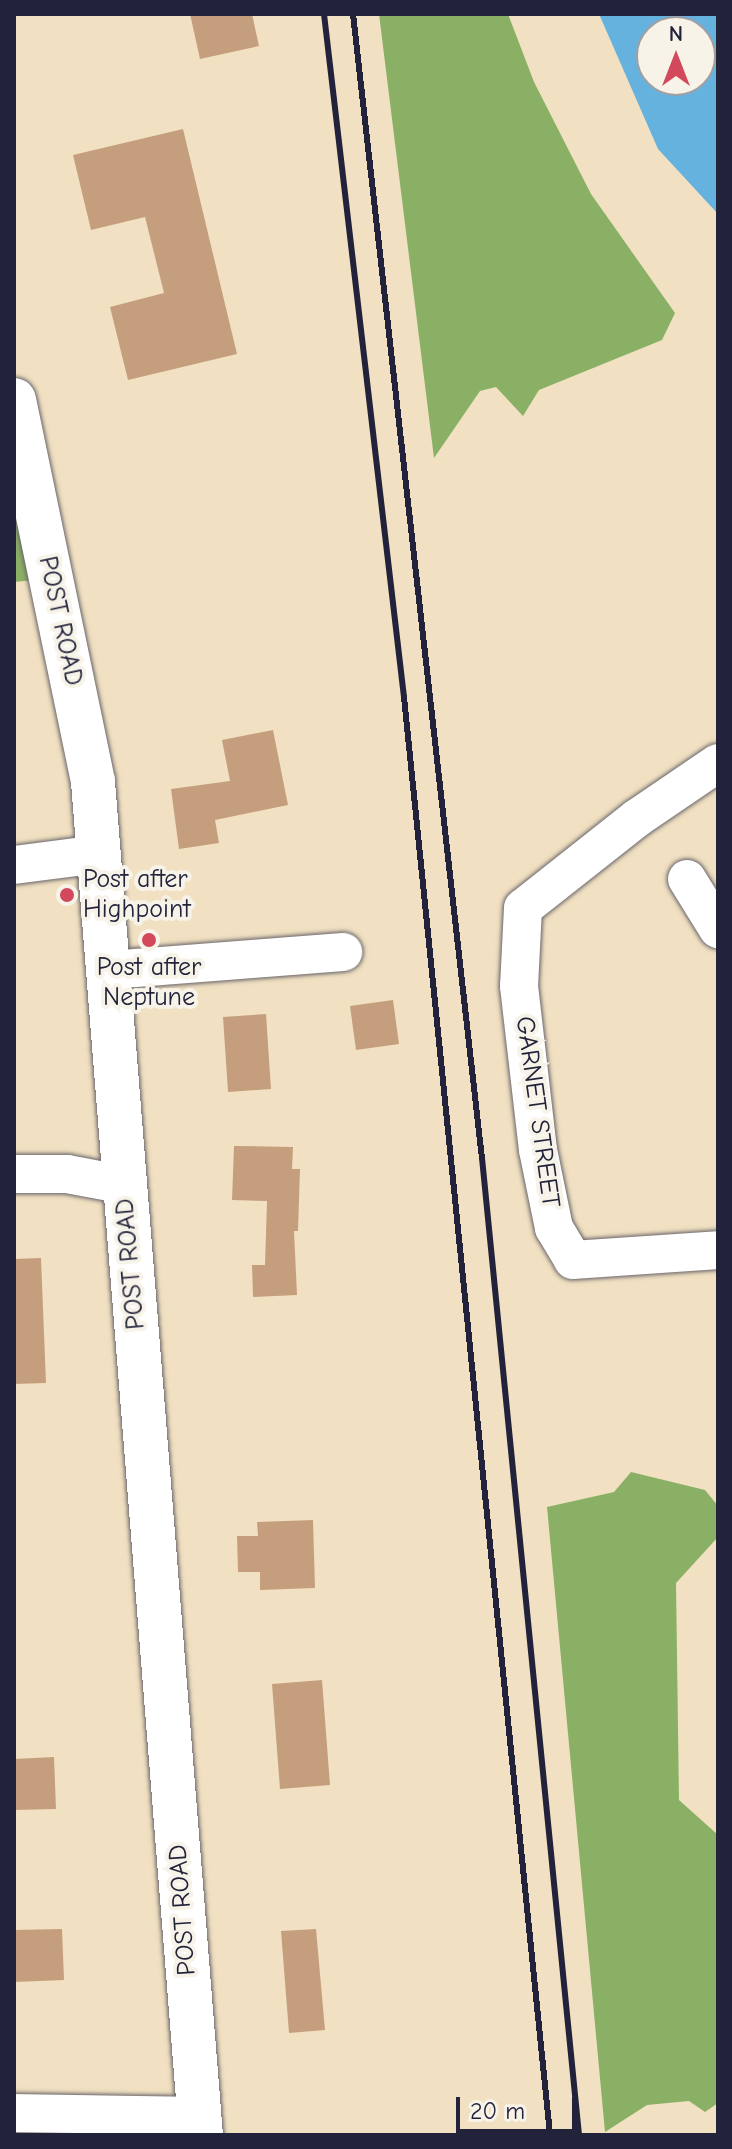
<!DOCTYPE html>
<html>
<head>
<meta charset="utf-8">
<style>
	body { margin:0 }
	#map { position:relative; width:732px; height:2149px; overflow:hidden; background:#f1e1c2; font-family:"Comic Neue",sans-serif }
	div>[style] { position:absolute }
	.forest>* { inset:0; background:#8ab066 }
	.water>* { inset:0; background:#66b2df }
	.building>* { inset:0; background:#c59f7d }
	.roads { filter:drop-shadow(0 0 2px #6a656a) drop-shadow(0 0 2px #6a656a) }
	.street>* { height:38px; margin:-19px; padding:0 19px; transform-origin:19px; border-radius:19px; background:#fff }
	.primary>* { height:44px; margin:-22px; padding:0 22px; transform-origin:22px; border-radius:22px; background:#fff }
	.rail>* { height:6px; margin:-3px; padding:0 3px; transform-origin:3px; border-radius:3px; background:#22223b }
	.dots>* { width:22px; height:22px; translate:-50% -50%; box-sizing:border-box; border:4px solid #f7f3e8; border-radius:50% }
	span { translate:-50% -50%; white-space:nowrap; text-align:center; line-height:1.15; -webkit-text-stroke:8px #f7f3e8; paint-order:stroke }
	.street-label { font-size:26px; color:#22223b }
	.poi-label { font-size:26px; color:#22223b }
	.left { translate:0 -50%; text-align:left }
	.frame { position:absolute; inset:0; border:16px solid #22223b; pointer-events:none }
	.north { position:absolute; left:636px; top:16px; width:80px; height:80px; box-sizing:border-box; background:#f7f3e8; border:2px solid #a29fa3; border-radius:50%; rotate:0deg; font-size:22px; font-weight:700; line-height:32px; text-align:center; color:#22223b }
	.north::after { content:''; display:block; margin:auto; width:28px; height:36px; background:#d1495b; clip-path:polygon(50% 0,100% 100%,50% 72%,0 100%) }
	.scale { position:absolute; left:456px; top:2097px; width:120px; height:36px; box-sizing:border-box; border:4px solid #22223b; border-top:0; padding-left:10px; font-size:24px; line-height:28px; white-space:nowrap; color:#22223b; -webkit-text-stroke:6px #f7f3e8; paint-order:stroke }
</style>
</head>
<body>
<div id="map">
	<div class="forest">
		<div style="clip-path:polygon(379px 14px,508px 14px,534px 82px,591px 194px,675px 313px,662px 340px,539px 390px,523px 416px,496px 387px,480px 391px,434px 458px)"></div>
		<div style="clip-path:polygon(14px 407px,46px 579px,14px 582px)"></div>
		<div style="clip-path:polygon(631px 1472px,705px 1490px,718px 1506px,718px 1537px,676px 1583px,679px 1800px,718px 1835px,718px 2103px,705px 2112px,689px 2101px,647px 2105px,605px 2132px,547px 1507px,614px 1492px)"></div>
	</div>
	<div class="water">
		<div style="clip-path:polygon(evenodd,599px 14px,718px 14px,718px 214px,658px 149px,599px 14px,652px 32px,700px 32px,700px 80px,652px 80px,652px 32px)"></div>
	</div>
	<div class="building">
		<div style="clip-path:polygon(190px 14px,252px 14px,259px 46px,200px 59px)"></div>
		<div style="clip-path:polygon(183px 129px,237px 354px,128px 380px,110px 307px,164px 293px,145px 217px,91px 230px,73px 155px)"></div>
		<div style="clip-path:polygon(273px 730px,288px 805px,215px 820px,219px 843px,179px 849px,171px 789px,230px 781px,222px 740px)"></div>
		<div style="clip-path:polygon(393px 1000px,399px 1044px,356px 1050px,350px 1006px)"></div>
		<div style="clip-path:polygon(266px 1014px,271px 1089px,228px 1092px,223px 1017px)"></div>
		<div style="clip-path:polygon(234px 1146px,293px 1147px,292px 1169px,300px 1169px,298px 1231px,294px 1231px,297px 1295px,253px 1297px,252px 1265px,265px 1265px,267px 1201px,232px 1200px)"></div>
		<div style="clip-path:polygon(41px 1258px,46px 1383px,14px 1384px,14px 1259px)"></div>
		<div style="clip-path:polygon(313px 1520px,315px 1588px,260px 1590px,260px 1572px,238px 1572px,237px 1536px,258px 1536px,257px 1522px)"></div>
		<div style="clip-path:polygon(322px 1680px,330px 1785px,280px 1789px,272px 1684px)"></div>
		<div style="clip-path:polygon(54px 1757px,56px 1809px,14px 1810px,14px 1759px)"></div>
		<div style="clip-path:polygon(62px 1929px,64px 1980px,14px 1982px,14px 1930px)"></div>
		<div style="clip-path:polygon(316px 1929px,325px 2030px,289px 2033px,281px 1931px)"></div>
	</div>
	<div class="roads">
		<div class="street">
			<div style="left:718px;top:763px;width:98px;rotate:145.8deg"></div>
			<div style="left:637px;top:818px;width:145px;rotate:141.7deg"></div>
			<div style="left:523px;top:908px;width:78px;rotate:92.9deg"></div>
			<div style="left:519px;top:986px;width:165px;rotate:83.4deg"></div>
			<div style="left:538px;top:1150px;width:80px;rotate:78.4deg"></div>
			<div style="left:554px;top:1228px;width:37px;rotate:59deg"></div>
			<div style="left:573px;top:1260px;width:145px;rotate:-3.9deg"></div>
			<div style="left:14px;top:865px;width:87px;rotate:-7.3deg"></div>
			<div style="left:687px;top:879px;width:59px;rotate:58.2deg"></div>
			<div style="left:109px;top:970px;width:235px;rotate:-4.4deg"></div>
			<div style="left:14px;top:1174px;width:53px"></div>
			<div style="left:67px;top:1174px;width:59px;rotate:10.7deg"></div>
			<div style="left:14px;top:2113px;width:185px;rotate:0.9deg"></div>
		</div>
		<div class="primary">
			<div style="left:14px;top:400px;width:390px;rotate:78.3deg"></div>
			<div style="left:93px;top:782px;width:1357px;rotate:85.44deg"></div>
		</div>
	</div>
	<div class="rail">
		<div style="left:324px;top:14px;width:688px;rotate:83.32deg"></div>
		<div style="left:404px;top:697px;width:1445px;rotate:84.2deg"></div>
		<div style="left:353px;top:14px;width:1151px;rotate:83.57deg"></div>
		<div style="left:482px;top:1158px;width:982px;rotate:84.33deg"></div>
	</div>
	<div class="dots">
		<div style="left:67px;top:895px;background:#d1495b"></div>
		<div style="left:149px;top:940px;background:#d1495b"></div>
	</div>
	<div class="street-label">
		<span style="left:60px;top:621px;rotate:78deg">POST ROAD</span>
		<span style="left:537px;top:1112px;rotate:82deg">GARNET STREET</span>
		<span style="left:131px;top:1264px;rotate:-95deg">POST ROAD</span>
		<span style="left:183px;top:1910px;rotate:-94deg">POST ROAD</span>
	</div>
	<div class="poi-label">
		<span class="left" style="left:83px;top:895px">Post after<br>Highpoint</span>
		<span style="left:149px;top:983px">Post after<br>Neptune</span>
	</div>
	<div class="frame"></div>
	<div class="north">N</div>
	<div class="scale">20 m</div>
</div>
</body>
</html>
